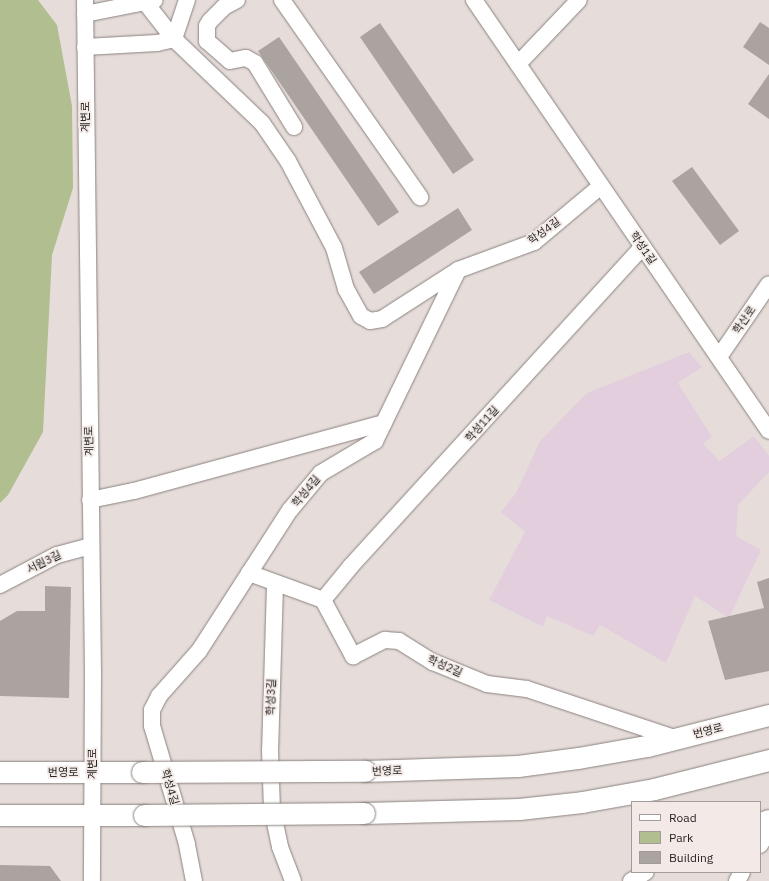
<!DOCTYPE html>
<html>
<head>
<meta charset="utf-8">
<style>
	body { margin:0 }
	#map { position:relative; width:769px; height:881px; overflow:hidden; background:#e6ddda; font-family:"IBM Plex Sans","Noto Sans KR",sans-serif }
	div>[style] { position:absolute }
	.education>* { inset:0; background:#e3cedd }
	.green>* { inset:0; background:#b1be90 }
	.building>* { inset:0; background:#aba39f }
	.roads { filter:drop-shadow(0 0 1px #8a827f) drop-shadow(0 0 1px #8a827f) }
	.minor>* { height:16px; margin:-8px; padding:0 8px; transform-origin:8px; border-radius:8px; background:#fff }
	.major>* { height:21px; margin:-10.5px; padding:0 10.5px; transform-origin:10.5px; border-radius:10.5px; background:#fff }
	.bridges { filter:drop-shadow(0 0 1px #8a827f) drop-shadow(0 0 1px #8a827f) }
	.major-bridge>* { height:21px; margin:-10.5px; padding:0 10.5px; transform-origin:10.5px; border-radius:10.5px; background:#fff }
	span { translate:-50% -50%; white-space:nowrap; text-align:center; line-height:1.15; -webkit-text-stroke:3.5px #f3eae7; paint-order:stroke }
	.street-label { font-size:11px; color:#272423 }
	.legend { position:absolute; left:631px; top:801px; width:130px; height:72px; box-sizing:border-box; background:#f3eae7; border:1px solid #a19b99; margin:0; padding:5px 7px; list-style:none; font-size:12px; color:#272423 }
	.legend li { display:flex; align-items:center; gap:8px; height:20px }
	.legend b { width:20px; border:1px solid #a19b99 }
</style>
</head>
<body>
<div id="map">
	<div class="education">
		<div style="clip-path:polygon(689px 352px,702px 367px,678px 383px,712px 437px,703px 443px,719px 461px,754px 436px,769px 456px,769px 472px,738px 505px,736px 536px,761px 550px,729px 618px,695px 596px,666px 663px,600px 625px,593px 636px,547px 616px,543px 627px,489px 600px,525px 532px,501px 512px,516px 493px,540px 441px,587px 393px)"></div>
	</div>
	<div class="green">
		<div style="clip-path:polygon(0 0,38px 0,57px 25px,72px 106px,73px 188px,52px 255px,43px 432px,8px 495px,0 503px)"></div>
	</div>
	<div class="building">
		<div style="clip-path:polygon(760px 22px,769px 28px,769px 65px,743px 47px)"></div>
		<div style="clip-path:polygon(380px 23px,474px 160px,453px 174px,360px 37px)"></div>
		<div style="clip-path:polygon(279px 37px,399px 212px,378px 226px,258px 51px)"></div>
		<div style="clip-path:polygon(769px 74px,769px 119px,748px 104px)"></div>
		<div style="clip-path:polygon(692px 167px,739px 231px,720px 245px,672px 181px)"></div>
		<div style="clip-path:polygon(458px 208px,472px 230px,374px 294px,359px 272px)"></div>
		<div style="clip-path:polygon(769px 578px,769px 671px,725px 680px,708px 621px,764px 608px,757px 582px)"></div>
		<div style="clip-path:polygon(45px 586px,71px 587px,69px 698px,0 696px,0 621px,17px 611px,45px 611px)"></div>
		<div style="clip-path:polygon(0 865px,50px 866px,61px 881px,0 881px)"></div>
	</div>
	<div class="roads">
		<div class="minor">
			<div style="left:85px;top:0;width:672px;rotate:89.32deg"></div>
			<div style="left:93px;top:672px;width:209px;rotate:90.3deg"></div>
			<div style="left:237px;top:0;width:15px;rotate:152deg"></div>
			<div style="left:224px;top:7px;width:20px;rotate:135deg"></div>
			<div style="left:210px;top:21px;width:6px;rotate:121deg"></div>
			<div style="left:207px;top:26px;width:15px;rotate:90deg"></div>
			<div style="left:207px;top:41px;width:30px;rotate:41deg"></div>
			<div style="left:230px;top:61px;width:16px;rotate:-11deg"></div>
			<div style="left:246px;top:58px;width:10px;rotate:29deg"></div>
			<div style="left:255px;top:63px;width:75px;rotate:58.6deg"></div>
			<div style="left:282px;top:0;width:241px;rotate:55deg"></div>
			<div style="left:474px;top:0;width:522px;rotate:55.61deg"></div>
			<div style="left:145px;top:2px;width:47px;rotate:51.9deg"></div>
			<div style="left:174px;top:39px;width:122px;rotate:43.7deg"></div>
			<div style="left:262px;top:123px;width:46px;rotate:55.6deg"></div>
			<div style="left:288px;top:161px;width:98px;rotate:62.1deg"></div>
			<div style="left:334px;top:248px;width:43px;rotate:73.7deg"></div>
			<div style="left:346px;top:289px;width:31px;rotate:61deg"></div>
			<div style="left:361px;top:316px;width:10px;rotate:29deg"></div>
			<div style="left:370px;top:321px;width:12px;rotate:-9deg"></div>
			<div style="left:382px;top:319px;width:87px;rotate:-32.8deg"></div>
			<div style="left:85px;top:14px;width:71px;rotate:-11.3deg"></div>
			<div style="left:85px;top:47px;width:72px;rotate:-3.2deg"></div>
			<div style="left:157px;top:43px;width:17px;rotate:-13deg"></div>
			<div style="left:174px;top:39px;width:41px;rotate:-71.6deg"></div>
			<div style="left:518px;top:64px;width:88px;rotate:-46.4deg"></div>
			<div style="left:719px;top:357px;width:88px;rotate:-55.6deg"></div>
			<div style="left:90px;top:500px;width:45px;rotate:-11.6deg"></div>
			<div style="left:134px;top:491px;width:259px;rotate:-15.2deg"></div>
			<div style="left:249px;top:573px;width:79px;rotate:20deg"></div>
			<div style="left:323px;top:600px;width:64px;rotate:61.8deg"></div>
			<div style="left:353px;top:656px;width:36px;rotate:-27deg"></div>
			<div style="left:385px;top:640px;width:14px;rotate:4deg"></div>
			<div style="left:399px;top:641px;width:40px;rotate:32deg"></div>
			<div style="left:433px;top:662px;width:58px;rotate:22.2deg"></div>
			<div style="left:487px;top:684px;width:40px;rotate:7.1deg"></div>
			<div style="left:527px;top:689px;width:158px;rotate:18.4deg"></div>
			<div style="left:0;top:585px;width:64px;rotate:-27.8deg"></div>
			<div style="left:57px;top:555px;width:34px;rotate:-15deg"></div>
			<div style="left:275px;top:585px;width:165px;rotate:91.7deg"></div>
			<div style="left:270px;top:750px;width:59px;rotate:88.1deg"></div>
			<div style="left:272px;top:809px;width:39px;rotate:78deg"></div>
			<div style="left:280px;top:847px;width:36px;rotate:69deg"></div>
			<div style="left:323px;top:600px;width:44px;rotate:-50.5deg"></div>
			<div style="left:351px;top:566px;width:432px;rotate:-47.6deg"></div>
			<div style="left:760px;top:821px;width:9px;rotate:-18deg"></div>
			<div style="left:760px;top:845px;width:17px;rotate:-59deg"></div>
			<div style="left:194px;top:881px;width:38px;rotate:-101deg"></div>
			<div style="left:187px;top:844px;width:123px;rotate:-106.5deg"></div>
			<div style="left:152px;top:726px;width:16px;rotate:-90deg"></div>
			<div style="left:152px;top:710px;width:16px;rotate:-63deg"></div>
			<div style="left:159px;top:696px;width:60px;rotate:-48.4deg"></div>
			<div style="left:199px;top:651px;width:168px;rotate:-57.2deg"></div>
			<div style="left:290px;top:510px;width:48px;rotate:-50deg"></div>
			<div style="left:321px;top:473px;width:63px;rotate:-30.7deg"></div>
			<div style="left:375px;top:441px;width:190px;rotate:-64.1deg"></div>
			<div style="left:458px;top:270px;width:81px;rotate:-20.2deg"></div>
			<div style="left:534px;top:242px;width:87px;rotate:-39.9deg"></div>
			<div style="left:631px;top:881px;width:17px;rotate:-31deg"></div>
			<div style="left:737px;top:881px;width:10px;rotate:-61deg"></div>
		</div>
		<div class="major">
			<div style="left:365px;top:771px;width:153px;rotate:-1.9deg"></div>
			<div style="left:518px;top:766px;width:61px;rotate:-7.6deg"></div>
			<div style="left:578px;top:758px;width:70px;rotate:-9.9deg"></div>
			<div style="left:647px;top:746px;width:126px;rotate:-14.3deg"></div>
			<div style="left:0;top:772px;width:142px"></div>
			<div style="left:364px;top:813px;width:155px;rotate:-1.5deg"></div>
			<div style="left:519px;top:809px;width:63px;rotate:-6.3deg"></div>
			<div style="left:582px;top:802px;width:73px;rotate:-10.2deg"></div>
			<div style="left:654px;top:789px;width:119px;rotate:-14.2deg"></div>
			<div style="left:0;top:815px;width:144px"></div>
		</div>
	</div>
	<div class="bridges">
		<div class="major-bridge">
			<div style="left:142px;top:772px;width:223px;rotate:-0.3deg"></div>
			<div style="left:144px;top:815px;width:220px;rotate:-0.5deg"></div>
		</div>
	</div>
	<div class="street-label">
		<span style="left:85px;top:117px;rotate:-90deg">계변로</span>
		<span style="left:544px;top:231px;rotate:-36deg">학성4길</span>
		<span style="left:643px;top:248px;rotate:55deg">학성1길</span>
		<span style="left:744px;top:320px;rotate:-55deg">학산로</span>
		<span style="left:482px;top:424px;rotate:-48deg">학성11길</span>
		<span style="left:89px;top:441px;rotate:-91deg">계변로</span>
		<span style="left:306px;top:491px;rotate:-50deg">학성4길</span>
		<span style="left:44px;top:562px;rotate:-26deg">서원3길</span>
		<span style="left:445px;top:666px;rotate:24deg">학성2길</span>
		<span style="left:271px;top:697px;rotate:-88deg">학성3길</span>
		<span style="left:708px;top:731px;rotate:-14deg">번영로</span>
		<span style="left:92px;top:764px;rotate:-90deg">계변로</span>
		<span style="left:387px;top:771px;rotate:-2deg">번영로</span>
		<span style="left:63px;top:772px">번영로</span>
		<span style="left:170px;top:787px;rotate:74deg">학성4길</span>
	</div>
	<ul class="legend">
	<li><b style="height:5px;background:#fff"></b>Road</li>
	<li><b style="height:11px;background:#b1be90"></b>Park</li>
	<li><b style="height:11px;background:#aba39f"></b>Building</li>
	</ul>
</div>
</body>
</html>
